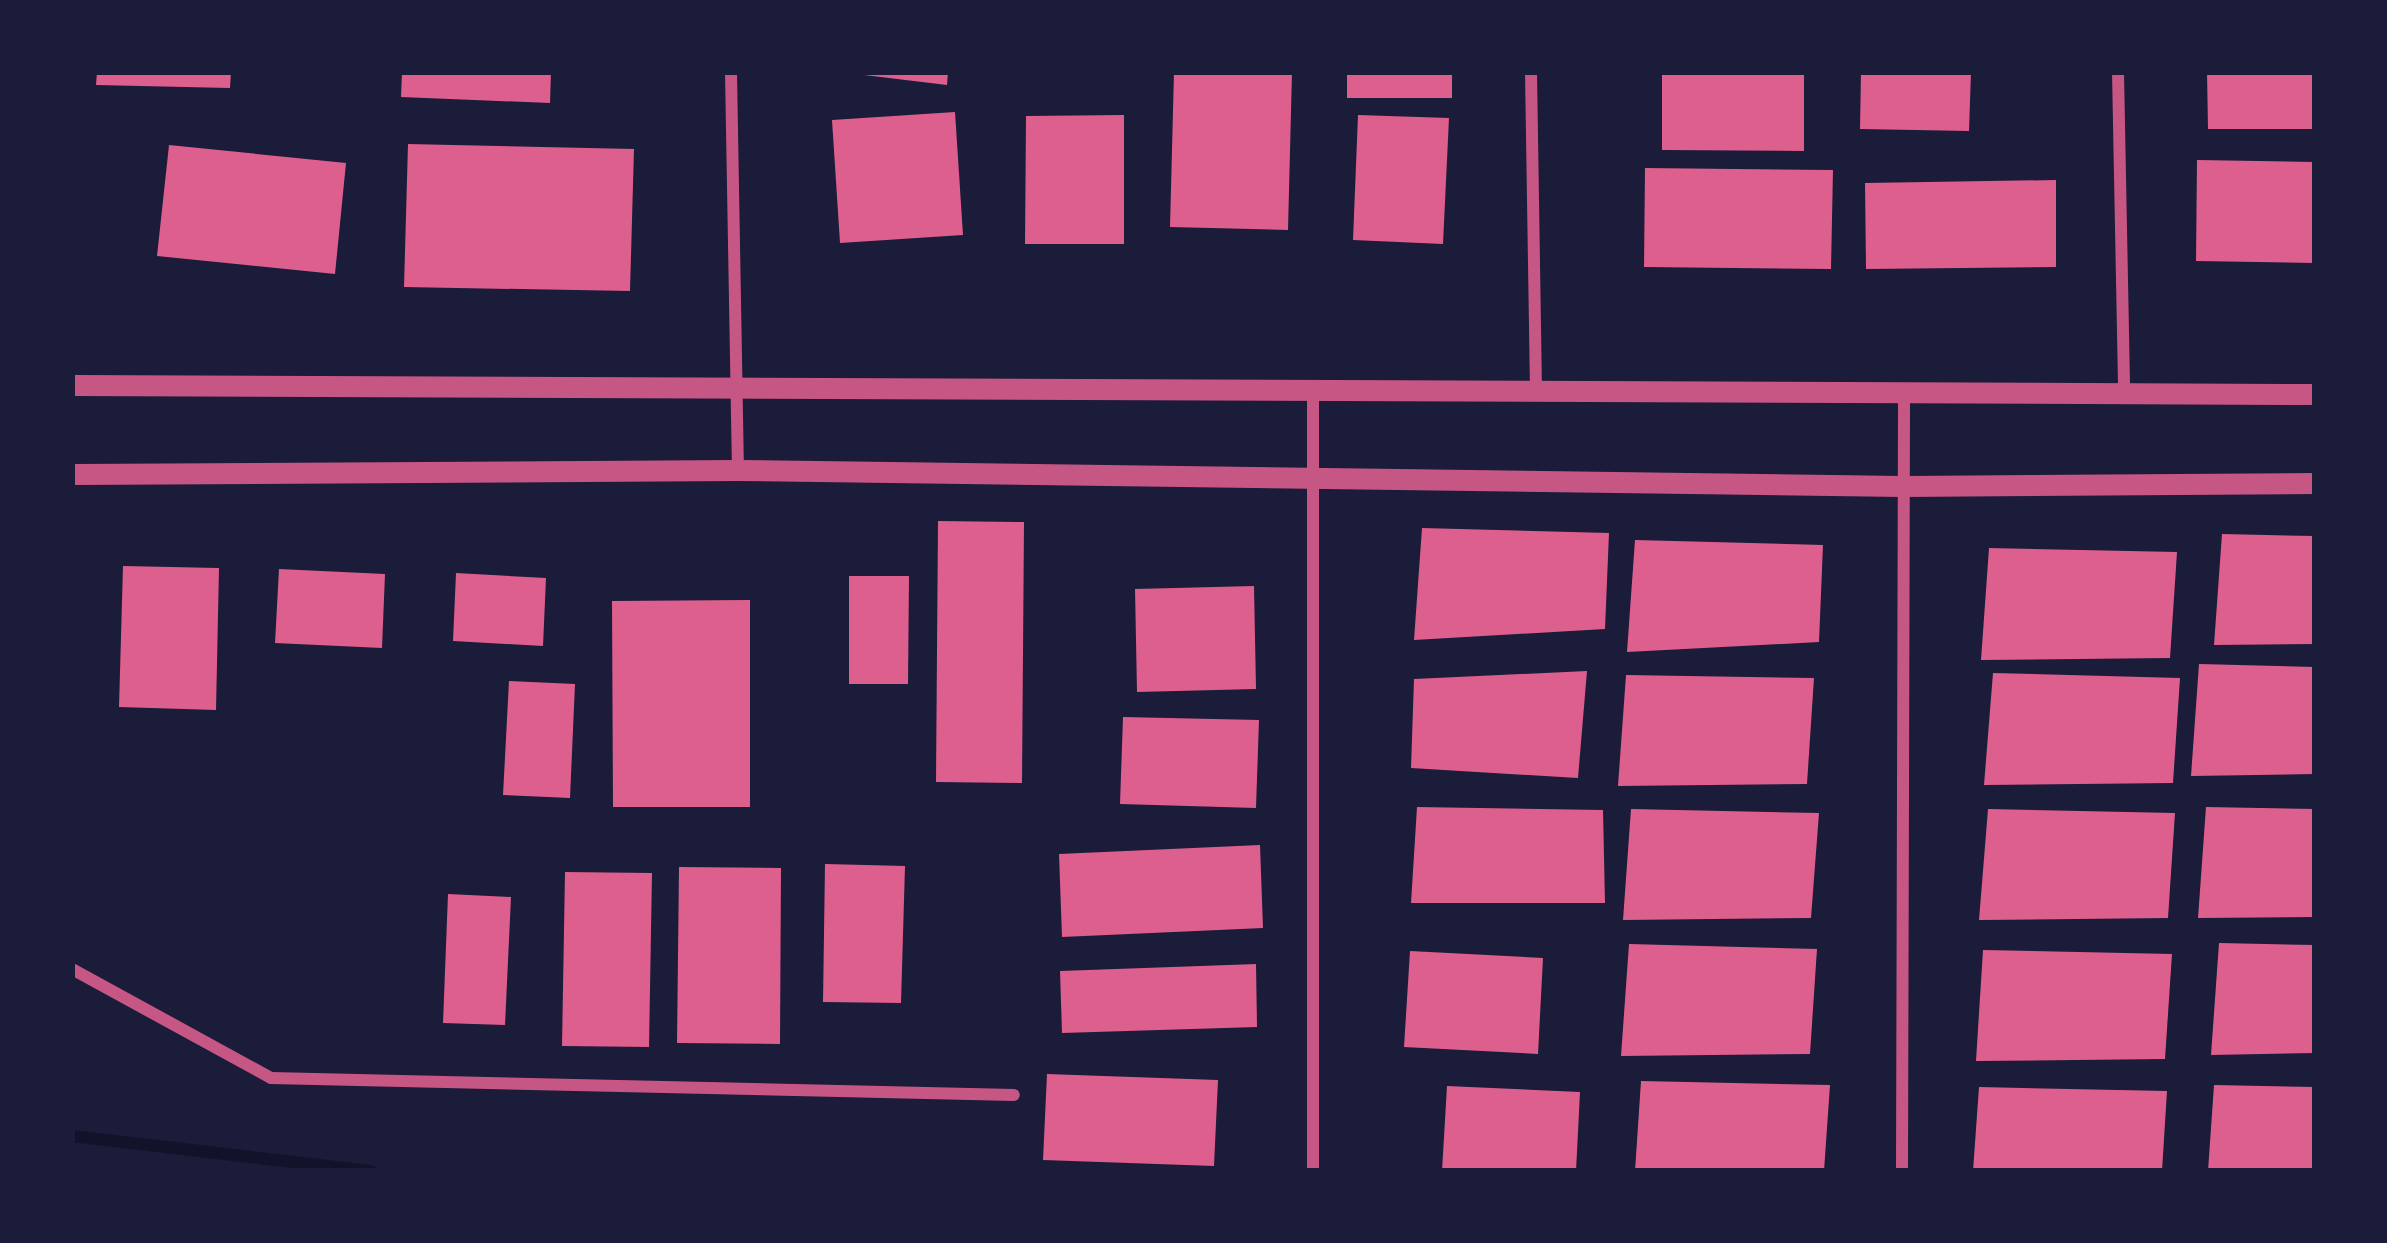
<!DOCTYPE html>
<html>
<head>
<meta charset="utf-8">
<style>
	body { margin:0 }
	#map { position:relative; width:2387px; height:1243px; overflow:hidden; background:#1b1b3a; font-family:"IBM Plex Sans",sans-serif }
	div>[style] { position:absolute }
	.stream>* { height:12px; margin:-6px; padding:0 6px; transform-origin:6px; border-radius:6px; background:#12122b }
	.building>* { inset:0; background:#dd5f8e }
	.minor>* { height:12px; margin:-6px; padding:0 6px; transform-origin:6px; border-radius:6px; background:#c65784 }
	.tertiary>* { height:21px; margin:-10.5px; padding:0 10.5px; transform-origin:10.5px; border-radius:10.5px; background:#c65784 }
	span { translate:-50% -50%; white-space:nowrap; text-align:center; line-height:1.15; -webkit-text-stroke:12px #1b1b3a; paint-order:stroke }
	.frame { position:absolute; inset:0; border:75px solid #1b1b3a; pointer-events:none }
</style>
</head>
<body>
<div id="map">
	<div class="stream">
		<div style="left:72px;top:1136px;width:301px;rotate:6.7deg"></div>
	</div>
	<div class="building">
		<div style="clip-path:polygon(97px 72px,231px 72px,230px 88px,96px 85px)"></div>
		<div style="clip-path:polygon(402px 72px,551px 72px,550px 103px,401px 97px)"></div>
		<div style="clip-path:polygon(839px 72px,948px 72px,947px 85px)"></div>
		<div style="clip-path:polygon(1174px 72px,1292px 72px,1288px 230px,1170px 227px)"></div>
		<div style="clip-path:polygon(1347px 72px,1452px 72px,1452px 98px,1347px 98px)"></div>
		<div style="clip-path:polygon(1662px 72px,1804px 72px,1804px 151px,1662px 150px)"></div>
		<div style="clip-path:polygon(1861px 72px,1971px 72px,1969px 131px,1860px 129px)"></div>
		<div style="clip-path:polygon(2207px 72px,2315px 72px,2315px 129px,2208px 129px)"></div>
		<div style="clip-path:polygon(955px 112px,963px 235px,840px 243px,832px 120px)"></div>
		<div style="clip-path:polygon(1124px 115px,1124px 244px,1025px 244px,1026px 116px)"></div>
		<div style="clip-path:polygon(1358px 115px,1449px 118px,1443px 244px,1353px 240px)"></div>
		<div style="clip-path:polygon(408px 144px,634px 149px,630px 291px,404px 287px)"></div>
		<div style="clip-path:polygon(169px 145px,346px 163px,335px 274px,157px 256px)"></div>
		<div style="clip-path:polygon(2197px 160px,2315px 162px,2315px 263px,2196px 261px)"></div>
		<div style="clip-path:polygon(1645px 168px,1833px 170px,1831px 269px,1644px 267px)"></div>
		<div style="clip-path:polygon(2056px 180px,2056px 267px,1866px 269px,1865px 183px)"></div>
		<div style="clip-path:polygon(938px 521px,1024px 522px,1022px 783px,936px 782px)"></div>
		<div style="clip-path:polygon(1422px 528px,1609px 533px,1605px 629px,1414px 640px)"></div>
		<div style="clip-path:polygon(2222px 534px,2315px 536px,2315px 644px,2214px 645px)"></div>
		<div style="clip-path:polygon(1635px 540px,1823px 545px,1819px 642px,1627px 652px)"></div>
		<div style="clip-path:polygon(1989px 548px,2177px 552px,2170px 658px,1981px 660px)"></div>
		<div style="clip-path:polygon(123px 566px,219px 568px,216px 710px,119px 707px)"></div>
		<div style="clip-path:polygon(279px 569px,385px 574px,382px 648px,275px 643px)"></div>
		<div style="clip-path:polygon(456px 573px,546px 578px,543px 646px,453px 641px)"></div>
		<div style="clip-path:polygon(849px 576px,909px 576px,908px 684px,849px 684px)"></div>
		<div style="clip-path:polygon(1254px 586px,1256px 689px,1137px 692px,1135px 589px)"></div>
		<div style="clip-path:polygon(750px 600px,750px 807px,613px 807px,612px 601px)"></div>
		<div style="clip-path:polygon(2199px 664px,2315px 667px,2315px 774px,2191px 776px)"></div>
		<div style="clip-path:polygon(1587px 671px,1578px 778px,1411px 768px,1414px 679px)"></div>
		<div style="clip-path:polygon(1993px 673px,2180px 678px,2173px 783px,1984px 785px)"></div>
		<div style="clip-path:polygon(1626px 675px,1814px 678px,1807px 784px,1618px 786px)"></div>
		<div style="clip-path:polygon(509px 681px,575px 684px,570px 798px,503px 795px)"></div>
		<div style="clip-path:polygon(1123px 717px,1259px 720px,1256px 808px,1120px 804px)"></div>
		<div style="clip-path:polygon(1417px 807px,1603px 810px,1605px 903px,1411px 903px)"></div>
		<div style="clip-path:polygon(2206px 807px,2315px 809px,2315px 917px,2198px 918px)"></div>
		<div style="clip-path:polygon(1631px 809px,1819px 813px,1811px 918px,1623px 920px)"></div>
		<div style="clip-path:polygon(1988px 809px,2175px 813px,2168px 918px,1979px 920px)"></div>
		<div style="clip-path:polygon(1260px 845px,1263px 928px,1062px 937px,1059px 854px)"></div>
		<div style="clip-path:polygon(825px 864px,905px 866px,901px 1003px,823px 1002px)"></div>
		<div style="clip-path:polygon(679px 867px,781px 868px,780px 1044px,677px 1043px)"></div>
		<div style="clip-path:polygon(565px 872px,652px 873px,649px 1047px,562px 1046px)"></div>
		<div style="clip-path:polygon(448px 894px,511px 897px,505px 1025px,443px 1023px)"></div>
		<div style="clip-path:polygon(2219px 943px,2315px 945px,2315px 1053px,2211px 1055px)"></div>
		<div style="clip-path:polygon(1629px 944px,1817px 949px,1810px 1054px,1621px 1056px)"></div>
		<div style="clip-path:polygon(1983px 950px,2172px 954px,2165px 1059px,1976px 1061px)"></div>
		<div style="clip-path:polygon(1410px 951px,1543px 958px,1538px 1054px,1404px 1047px)"></div>
		<div style="clip-path:polygon(1256px 964px,1257px 1027px,1062px 1033px,1060px 971px)"></div>
		<div style="clip-path:polygon(1047px 1074px,1218px 1080px,1214px 1166px,1043px 1160px)"></div>
		<div style="clip-path:polygon(1641px 1081px,1830px 1085px,1824px 1171px,1635px 1171px)"></div>
		<div style="clip-path:polygon(2214px 1085px,2315px 1087px,2315px 1171px,2208px 1171px)"></div>
		<div style="clip-path:polygon(1447px 1086px,1580px 1092px,1576px 1171px,1442px 1171px)"></div>
		<div style="clip-path:polygon(1979px 1087px,2167px 1091px,2162px 1171px,1973px 1171px)"></div>
	</div>
	<div class="minor">
		<div style="left:731px;top:72px;width:398px;rotate:89deg"></div>
		<div style="left:1531px;top:72px;width:317px;rotate:89.1deg"></div>
		<div style="left:2118px;top:72px;width:318px;rotate:88.9deg"></div>
		<div style="left:72px;top:969px;width:227px;rotate:28.7deg"></div>
		<div style="left:271px;top:1078px;width:743px;rotate:1.31deg"></div>
		<div style="left:1313px;top:1171px;width:781px;rotate:-90deg"></div>
		<div style="left:1902px;top:1171px;width:778px;rotate:-89.85deg"></div>
	</div>
	<div class="tertiary">
		<div style="left:72px;top:385px;width:2243px;rotate:0.23deg"></div>
		<div style="left:72px;top:474px;width:666px;rotate:-0.34deg"></div>
		<div style="left:738px;top:470px;width:1164px;rotate:0.79deg"></div>
		<div style="left:1902px;top:486px;width:413px;rotate:-0.4deg"></div>
	</div>
	<div class="frame"></div>
</div>
</body>
</html>
